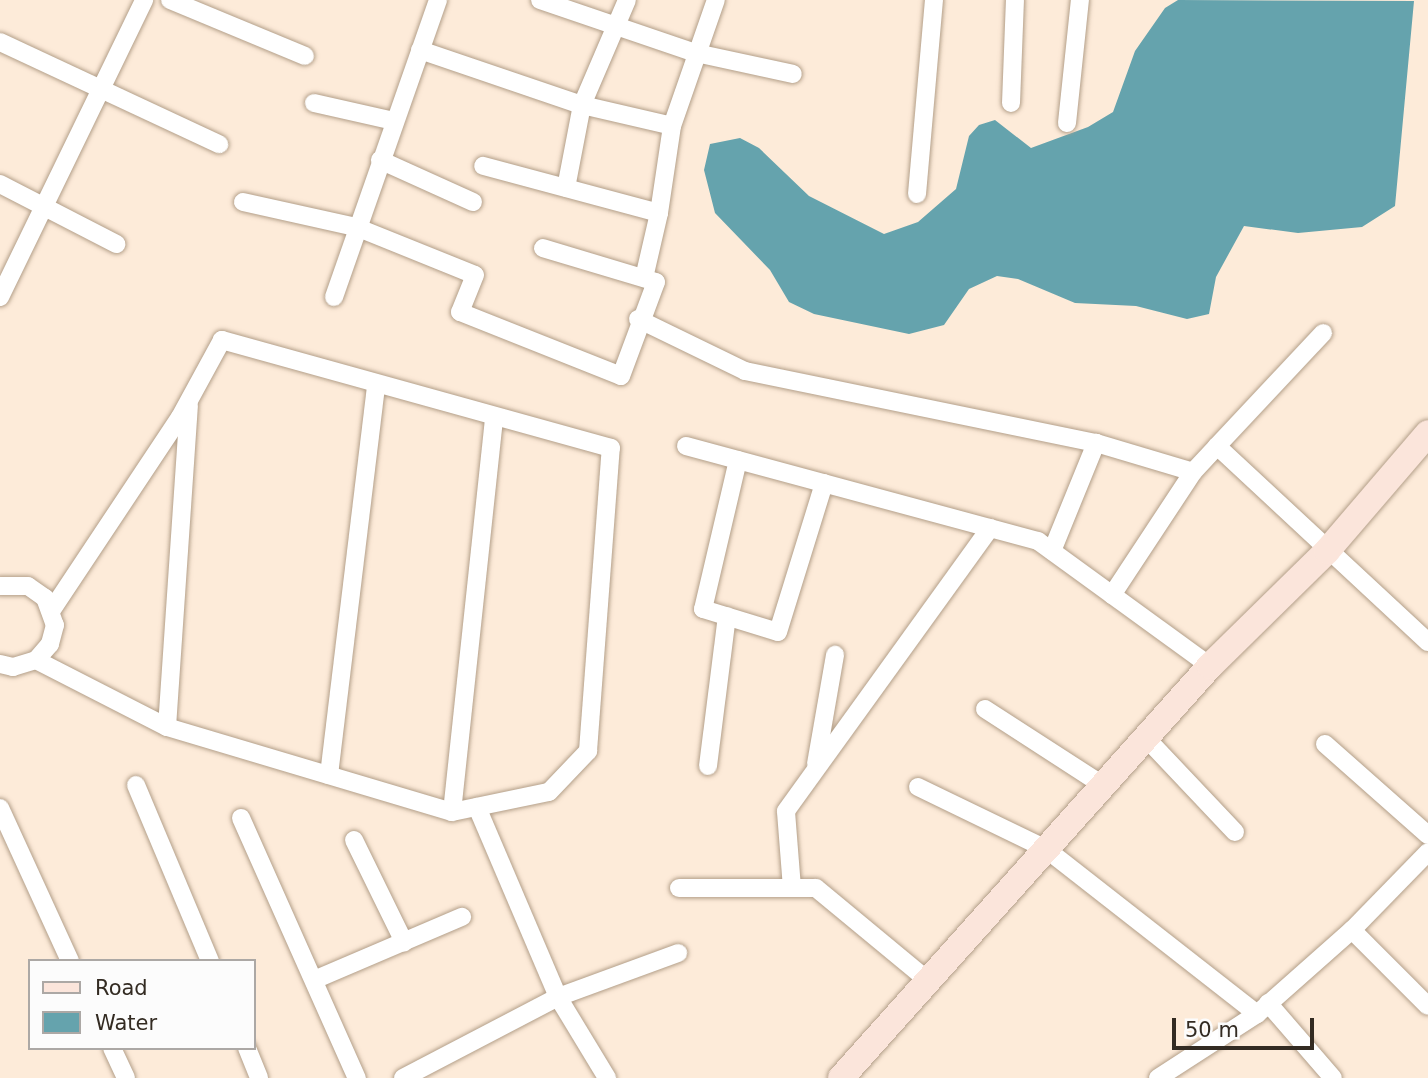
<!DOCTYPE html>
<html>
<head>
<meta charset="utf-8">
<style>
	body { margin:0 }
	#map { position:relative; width:1428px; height:1078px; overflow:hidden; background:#fdebd9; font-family:"DejaVu Sans",sans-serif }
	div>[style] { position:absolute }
	.water>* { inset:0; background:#65a3ad }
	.roads { filter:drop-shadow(0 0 2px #b39f89) drop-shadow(0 0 2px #b39f89) }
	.street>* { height:18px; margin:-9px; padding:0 9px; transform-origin:9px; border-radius:9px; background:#fff }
	.secondary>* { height:26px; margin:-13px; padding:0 13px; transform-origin:13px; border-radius:13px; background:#fbe5db }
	span { translate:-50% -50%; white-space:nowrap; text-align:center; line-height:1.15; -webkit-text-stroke:7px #fcfcfc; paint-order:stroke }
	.legend { position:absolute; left:28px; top:959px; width:228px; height:91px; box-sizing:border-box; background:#fcfcfc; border:2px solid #aca8a5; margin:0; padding:9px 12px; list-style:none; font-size:21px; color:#332b22 }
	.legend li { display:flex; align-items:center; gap:14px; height:35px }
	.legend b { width:35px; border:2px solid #aca8a5 }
	.scale { position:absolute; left:1172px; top:1018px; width:142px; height:32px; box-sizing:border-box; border:4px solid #332b22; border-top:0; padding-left:9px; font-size:21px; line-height:24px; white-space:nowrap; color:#332b22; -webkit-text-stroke:5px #fcfcfc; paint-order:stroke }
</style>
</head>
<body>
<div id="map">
	<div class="water">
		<div style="clip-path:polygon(1178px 0,1414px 1px,1395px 206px,1362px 227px,1298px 233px,1244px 226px,1216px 277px,1209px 314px,1187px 319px,1136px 306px,1075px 303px,1018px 279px,997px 276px,969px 289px,944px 325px,909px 334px,814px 314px,789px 302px,770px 270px,715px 213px,704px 170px,710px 144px,740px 138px,759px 148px,809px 196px,884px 234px,918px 222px,956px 189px,969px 136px,979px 125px,995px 120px,1031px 148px,1088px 127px,1113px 112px,1135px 51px,1165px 8px)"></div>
	</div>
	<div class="roads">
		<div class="street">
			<div style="left:170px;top:0;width:146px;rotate:22.5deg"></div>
			<div style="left:540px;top:0;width:165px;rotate:18.8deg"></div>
			<div style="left:696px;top:53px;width:99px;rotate:12.2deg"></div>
			<div style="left:0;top:42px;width:242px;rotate:25deg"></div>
			<div style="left:420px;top:50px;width:171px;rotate:18.8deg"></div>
			<div style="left:582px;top:105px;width:92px;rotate:13.1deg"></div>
			<div style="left:672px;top:126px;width:88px;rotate:98.5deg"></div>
			<div style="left:659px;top:213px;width:182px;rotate:-165deg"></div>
			<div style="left:314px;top:103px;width:82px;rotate:12.7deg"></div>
			<div style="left:1011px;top:103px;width:103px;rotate:-87.8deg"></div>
			<div style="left:1067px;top:123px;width:124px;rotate:-84deg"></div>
			<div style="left:672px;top:126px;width:133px;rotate:-70.8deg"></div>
			<div style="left:380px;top:160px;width:102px;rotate:24.3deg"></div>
			<div style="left:0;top:184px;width:131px;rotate:27.3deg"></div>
			<div style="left:566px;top:188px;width:85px;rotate:-79.1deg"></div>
			<div style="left:582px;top:105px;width:114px;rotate:-66.8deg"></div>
			<div style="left:917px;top:194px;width:195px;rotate:-85deg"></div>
			<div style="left:243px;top:202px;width:116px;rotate:12.5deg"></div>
			<div style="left:356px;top:227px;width:128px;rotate:22deg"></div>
			<div style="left:475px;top:275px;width:40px;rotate:112deg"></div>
			<div style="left:460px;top:312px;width:173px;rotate:21.7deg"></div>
			<div style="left:621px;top:376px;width:100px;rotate:-69.6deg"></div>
			<div style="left:656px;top:282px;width:118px;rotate:-163.3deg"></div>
			<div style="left:644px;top:278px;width:67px;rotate:-77deg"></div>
			<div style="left:0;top:297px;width:330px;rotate:-64.1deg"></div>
			<div style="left:334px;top:297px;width:315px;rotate:-70.7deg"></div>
			<div style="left:638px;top:319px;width:119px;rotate:25.9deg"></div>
			<div style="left:745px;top:371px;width:358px;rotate:11.6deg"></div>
			<div style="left:1096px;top:443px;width:101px;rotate:16.6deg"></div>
			<div style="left:686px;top:446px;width:365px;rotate:15.1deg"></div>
			<div style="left:1038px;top:541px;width:213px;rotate:36deg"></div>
			<div style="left:1217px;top:446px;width:155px;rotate:-46.8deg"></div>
			<div style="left:738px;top:460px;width:153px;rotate:103.2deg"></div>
			<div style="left:703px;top:609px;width:78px;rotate:17deg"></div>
			<div style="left:778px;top:632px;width:156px;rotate:-72.8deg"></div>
			<div style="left:1052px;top:551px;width:117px;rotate:-67.8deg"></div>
			<div style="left:0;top:586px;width:28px"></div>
			<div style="left:28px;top:586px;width:21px;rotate:35deg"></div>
			<div style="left:45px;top:598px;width:29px;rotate:70deg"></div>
			<div style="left:55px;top:625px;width:20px;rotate:105deg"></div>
			<div style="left:50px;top:644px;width:21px;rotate:131deg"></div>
			<div style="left:36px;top:660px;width:24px;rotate:163deg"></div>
			<div style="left:13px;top:667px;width:13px;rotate:-167deg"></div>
			<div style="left:1112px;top:595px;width:147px;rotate:-56.6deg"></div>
			<div style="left:1193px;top:472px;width:35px;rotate:-47deg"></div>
			<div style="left:1217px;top:446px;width:288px;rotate:42.9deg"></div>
			<div style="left:36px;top:660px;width:147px;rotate:27.1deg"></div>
			<div style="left:167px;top:727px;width:297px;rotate:16.6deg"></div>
			<div style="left:452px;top:812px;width:99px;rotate:-11.7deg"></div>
			<div style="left:549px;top:792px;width:57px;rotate:-46.4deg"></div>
			<div style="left:588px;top:751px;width:304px;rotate:-85.7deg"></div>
			<div style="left:611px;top:448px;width:404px;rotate:-164.5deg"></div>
			<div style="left:222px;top:340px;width:88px;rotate:118.6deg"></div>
			<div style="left:180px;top:417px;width:232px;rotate:123.6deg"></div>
			<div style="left:985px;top:709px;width:142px;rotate:32.9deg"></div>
			<div style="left:167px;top:727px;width:322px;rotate:-86.1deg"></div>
			<div style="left:1147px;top:739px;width:128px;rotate:46.6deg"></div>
			<div style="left:1325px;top:744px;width:137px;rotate:41.5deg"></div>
			<div style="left:816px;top:764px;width:111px;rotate:-80.1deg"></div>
			<div style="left:708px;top:766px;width:151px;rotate:-82.8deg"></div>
			<div style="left:329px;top:775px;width:394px;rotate:-83.1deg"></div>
			<div style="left:136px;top:785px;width:191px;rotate:67.2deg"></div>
			<div style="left:918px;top:787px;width:142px;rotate:25.8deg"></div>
			<div style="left:1046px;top:849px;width:268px;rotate:38deg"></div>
			<div style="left:477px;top:807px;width:207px;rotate:66.9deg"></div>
			<div style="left:558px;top:997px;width:95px;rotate:58.8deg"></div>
			<div style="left:0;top:808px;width:168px;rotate:65.4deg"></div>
			<div style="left:452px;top:812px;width:397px;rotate:-83.9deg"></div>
			<div style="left:241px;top:818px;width:285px;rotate:66deg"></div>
			<div style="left:354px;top:840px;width:114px;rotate:63.9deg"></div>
			<div style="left:679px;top:888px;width:137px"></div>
			<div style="left:816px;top:888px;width:143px;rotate:39.6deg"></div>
			<div style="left:792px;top:888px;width:77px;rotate:-94.5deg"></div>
			<div style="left:786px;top:811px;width:349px;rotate:-54.2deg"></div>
			<div style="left:1352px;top:930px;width:107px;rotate:45deg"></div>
			<div style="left:314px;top:980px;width:161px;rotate:-23.1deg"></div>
			<div style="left:1268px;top:1003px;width:99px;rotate:49.1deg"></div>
			<div style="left:112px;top:1048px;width:33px;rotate:65deg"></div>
			<div style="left:247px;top:1048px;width:32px;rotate:68deg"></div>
			<div style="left:403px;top:1078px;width:175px;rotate:-27.6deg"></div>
			<div style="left:558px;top:997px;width:128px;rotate:-20.1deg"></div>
			<div style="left:1158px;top:1078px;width:118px;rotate:-32.9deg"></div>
			<div style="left:1257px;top:1014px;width:127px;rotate:-41.5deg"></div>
			<div style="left:1352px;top:930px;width:109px;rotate:-45.7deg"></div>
		</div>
		<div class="secondary">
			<div style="left:841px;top:1078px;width:553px;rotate:-48.15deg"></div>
			<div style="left:1210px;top:666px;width:164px;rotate:-44.5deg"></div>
			<div style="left:1327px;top:551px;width:155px;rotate:-49.4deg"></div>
		</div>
	</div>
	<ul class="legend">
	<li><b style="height:9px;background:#fbe5db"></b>Road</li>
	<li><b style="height:19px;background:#65a3ad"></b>Water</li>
	</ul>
	<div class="scale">50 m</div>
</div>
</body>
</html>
